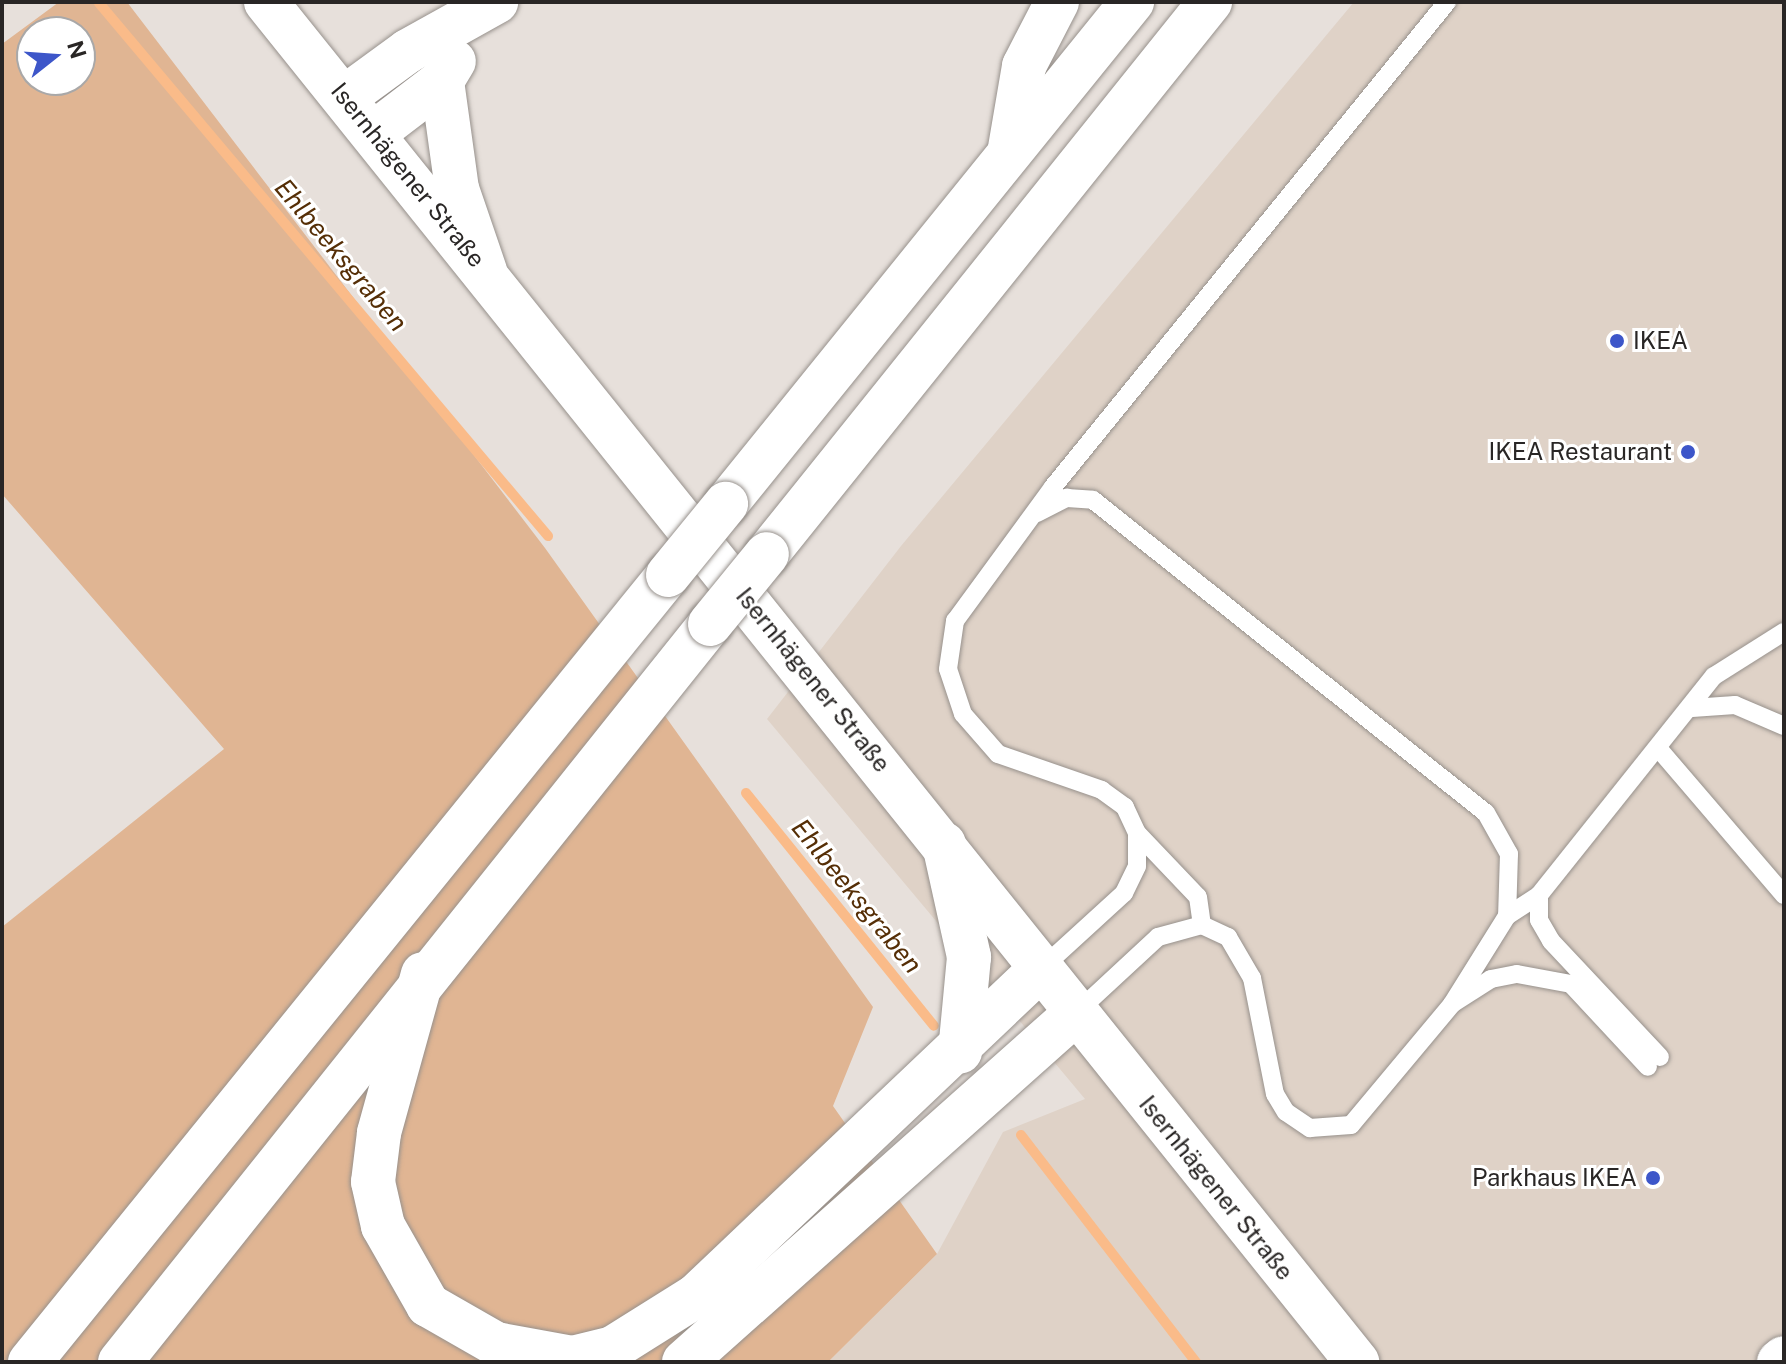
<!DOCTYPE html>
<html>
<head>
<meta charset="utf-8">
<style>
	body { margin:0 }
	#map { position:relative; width:1786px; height:1364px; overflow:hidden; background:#e7e0db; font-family:"Public Sans",sans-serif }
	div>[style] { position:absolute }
	.built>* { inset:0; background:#dfd2c7 }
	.green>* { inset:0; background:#e0b593 }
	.stream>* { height:10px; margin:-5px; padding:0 5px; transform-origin:5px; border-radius:5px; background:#fabb89 }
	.roads { filter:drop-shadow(0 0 2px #97918c) drop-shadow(0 0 2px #97918c) }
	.lane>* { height:18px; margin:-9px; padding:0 9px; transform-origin:9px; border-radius:9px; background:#fff }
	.secondary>* { height:44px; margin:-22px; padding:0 22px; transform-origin:22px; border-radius:22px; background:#fff }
	.highway>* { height:44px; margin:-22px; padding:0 22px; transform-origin:22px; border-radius:22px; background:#fff }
	.bridges { filter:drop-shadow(0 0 2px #97918c) drop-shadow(0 0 2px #97918c) }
	.highway-bridge>* { height:44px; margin:-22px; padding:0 22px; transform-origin:22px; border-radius:22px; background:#fff }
	.dots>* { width:22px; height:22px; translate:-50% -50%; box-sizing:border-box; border:4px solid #fff; border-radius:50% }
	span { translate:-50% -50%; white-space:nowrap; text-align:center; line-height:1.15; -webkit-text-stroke:6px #fff; paint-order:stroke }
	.street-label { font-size:24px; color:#292625 }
	.poi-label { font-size:24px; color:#292625 }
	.left { translate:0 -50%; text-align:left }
	.right { translate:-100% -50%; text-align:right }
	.water-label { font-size:26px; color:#552e06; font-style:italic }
	.frame { position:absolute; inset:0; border:4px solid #292625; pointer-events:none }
	.north { position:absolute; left:16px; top:16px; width:80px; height:80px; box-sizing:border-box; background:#fff; border:2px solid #a9a8a8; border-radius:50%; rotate:73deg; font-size:22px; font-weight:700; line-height:32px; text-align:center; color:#292625 }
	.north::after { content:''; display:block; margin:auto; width:28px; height:36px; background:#3d56c9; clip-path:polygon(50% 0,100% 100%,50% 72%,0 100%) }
</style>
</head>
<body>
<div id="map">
	<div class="built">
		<div style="clip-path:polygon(1354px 2px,1784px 2px,1784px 1362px,828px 1362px,937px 1254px,1003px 1132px,1085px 1099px,767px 719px,901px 546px)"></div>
	</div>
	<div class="green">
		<div style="clip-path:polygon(evenodd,59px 2px,127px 2px,545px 548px,873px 1007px,833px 1106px,937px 1254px,828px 1362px,2px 1362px,2px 927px,224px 749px,2px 494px,2px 44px,59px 2px,32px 32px,80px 32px,80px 80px,32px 80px,32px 32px)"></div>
	</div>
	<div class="stream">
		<div style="left:99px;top:3px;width:697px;rotate:49.89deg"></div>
		<div style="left:746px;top:793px;width:299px;rotate:51.1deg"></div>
		<div style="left:1021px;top:1135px;width:287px;rotate:52.4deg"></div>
	</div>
	<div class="roads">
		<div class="lane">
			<div style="left:1037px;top:513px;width:34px;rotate:-27deg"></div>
			<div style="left:1067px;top:498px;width:26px;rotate:4deg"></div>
			<div style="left:1093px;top:500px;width:502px;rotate:38.54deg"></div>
			<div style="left:1486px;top:813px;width:47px;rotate:60.7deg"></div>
			<div style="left:1509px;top:854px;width:62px;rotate:91.8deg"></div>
			<div style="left:1692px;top:708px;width:43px;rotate:-4deg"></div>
			<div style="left:1735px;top:705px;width:53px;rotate:23.2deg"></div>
			<div style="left:1658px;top:748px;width:194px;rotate:49.4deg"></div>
			<div style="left:1137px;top:833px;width:88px;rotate:46.4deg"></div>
			<div style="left:1198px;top:897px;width:28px;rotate:82deg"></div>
			<div style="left:1539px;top:895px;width:25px;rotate:90deg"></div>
			<div style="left:1539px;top:920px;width:24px;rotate:60deg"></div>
			<div style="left:1551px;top:941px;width:159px;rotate:46.8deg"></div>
			<div style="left:1042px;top:968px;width:111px;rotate:-42.4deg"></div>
			<div style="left:1124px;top:893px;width:30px;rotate:-64deg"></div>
			<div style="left:1137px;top:866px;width:33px;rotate:-90deg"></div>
			<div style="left:1137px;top:833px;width:29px;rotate:-115deg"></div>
			<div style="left:1125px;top:807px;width:29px;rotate:-144deg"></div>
			<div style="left:1102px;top:790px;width:110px;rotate:-160.9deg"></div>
			<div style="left:998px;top:754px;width:53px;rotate:-131.2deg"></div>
			<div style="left:963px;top:714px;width:47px;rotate:-108.4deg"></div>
			<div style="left:948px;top:669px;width:49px;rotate:-81.7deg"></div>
			<div style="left:955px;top:621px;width:166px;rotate:-53.8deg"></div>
			<div style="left:1053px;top:487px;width:625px;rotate:-50.91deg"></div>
			<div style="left:1452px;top:1004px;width:46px;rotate:-32.7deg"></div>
			<div style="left:1491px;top:979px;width:26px;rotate:-11deg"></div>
			<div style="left:1517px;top:974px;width:55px;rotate:10.5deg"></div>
			<div style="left:1571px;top:984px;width:113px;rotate:47.1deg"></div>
			<div style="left:1076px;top:1013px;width:112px;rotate:-42.8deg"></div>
			<div style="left:1158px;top:937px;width:46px;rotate:-15.3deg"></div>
			<div style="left:1202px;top:925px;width:29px;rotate:25deg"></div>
			<div style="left:1228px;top:937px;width:48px;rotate:59.7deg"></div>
			<div style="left:1252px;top:978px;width:118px;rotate:78.8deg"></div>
			<div style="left:1275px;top:1094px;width:21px;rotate:59deg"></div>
			<div style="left:1286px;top:1112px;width:29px;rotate:34deg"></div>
			<div style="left:1310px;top:1128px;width:41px;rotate:-4.2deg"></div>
			<div style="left:1351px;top:1125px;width:158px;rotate:-50.1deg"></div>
			<div style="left:1452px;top:1004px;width:104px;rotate:-58deg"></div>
			<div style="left:1507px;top:916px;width:38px;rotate:-33deg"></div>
			<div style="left:1539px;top:895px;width:280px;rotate:-51.4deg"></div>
			<div style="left:1714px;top:676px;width:83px;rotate:-32.2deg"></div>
		</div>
		<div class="secondary">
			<div style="left:266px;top:2px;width:1744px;rotate:51.26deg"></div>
			<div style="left:1779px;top:1362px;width:6px;rotate:-39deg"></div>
		</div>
		<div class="highway">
			<div style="left:442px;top:81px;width:109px;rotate:82.1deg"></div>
			<div style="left:457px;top:189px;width:87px;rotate:71.1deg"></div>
			<div style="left:345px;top:97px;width:78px;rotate:-36.1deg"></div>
			<div style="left:408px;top:51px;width:101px;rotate:-29.1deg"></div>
			<div style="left:374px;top:133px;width:86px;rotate:-37.4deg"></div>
			<div style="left:442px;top:81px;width:23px;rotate:-59deg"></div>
			<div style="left:1010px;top:148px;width:83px;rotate:-80.3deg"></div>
			<div style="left:1024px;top:66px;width:72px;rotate:-62.7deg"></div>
			<div style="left:726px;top:504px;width:646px;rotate:-51.04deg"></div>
			<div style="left:767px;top:554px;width:708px;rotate:-51.25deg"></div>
			<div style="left:944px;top:844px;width:116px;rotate:77.5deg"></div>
			<div style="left:969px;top:957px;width:95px;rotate:95.4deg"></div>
			<div style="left:423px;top:974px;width:165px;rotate:105.5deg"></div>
			<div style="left:379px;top:1133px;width:49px;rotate:97deg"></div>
			<div style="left:373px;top:1182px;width:45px;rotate:77.2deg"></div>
			<div style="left:383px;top:1226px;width:91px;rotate:60.3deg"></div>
			<div style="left:428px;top:1305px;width:78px;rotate:29.8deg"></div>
			<div style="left:496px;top:1344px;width:77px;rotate:10.4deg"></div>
			<div style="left:572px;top:1358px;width:42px;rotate:-13.7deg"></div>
			<div style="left:613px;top:1348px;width:98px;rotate:-32.1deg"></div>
			<div style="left:696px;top:1296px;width:477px;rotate:-43.5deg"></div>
			<div style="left:30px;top:1362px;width:1013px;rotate:-50.97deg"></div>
			<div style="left:120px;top:1362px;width:945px;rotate:-51.36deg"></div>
			<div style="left:684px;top:1362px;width:525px;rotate:-41.68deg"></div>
		</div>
	</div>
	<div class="bridges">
		<div class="highway-bridge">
			<div style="left:668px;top:575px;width:92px;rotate:-50.8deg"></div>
			<div style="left:710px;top:624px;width:90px;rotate:-50.8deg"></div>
		</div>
	</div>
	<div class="dots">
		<div style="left:1617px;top:341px;background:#3d56c9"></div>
		<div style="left:1688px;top:452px;background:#3d56c9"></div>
		<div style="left:1653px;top:1178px;background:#3d56c9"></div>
	</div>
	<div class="street-label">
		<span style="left:408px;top:175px;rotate:51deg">Isernhägener Straße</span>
		<span style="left:813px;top:680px;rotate:51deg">Isernhägener Straße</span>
		<span style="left:1216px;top:1188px;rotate:51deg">Isernhägener Straße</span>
	</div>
	<div class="poi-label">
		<span class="left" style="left:1633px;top:341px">IKEA</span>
		<span class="right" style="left:1672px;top:452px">IKEA Restaurant</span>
		<span class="right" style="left:1637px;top:1178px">Parkhaus IKEA</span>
	</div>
	<div class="water-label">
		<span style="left:341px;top:255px;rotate:50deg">Ehlbeeksgraben</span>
		<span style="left:857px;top:896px;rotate:51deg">Ehlbeeksgraben</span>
	</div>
	<div class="frame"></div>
	<div class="north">N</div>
</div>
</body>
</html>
